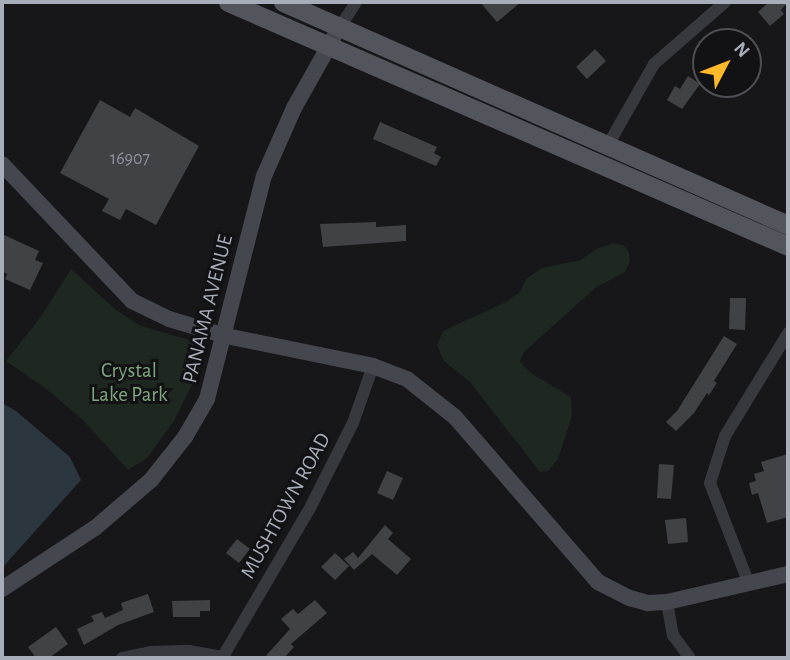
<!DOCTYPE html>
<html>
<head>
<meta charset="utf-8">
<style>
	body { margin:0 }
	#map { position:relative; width:790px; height:660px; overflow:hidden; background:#171719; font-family:"Alegreya Sans",sans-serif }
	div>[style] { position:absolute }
	.green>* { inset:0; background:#1e2720 }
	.water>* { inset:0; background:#2c363e }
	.building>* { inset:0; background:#414246 }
	.street>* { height:12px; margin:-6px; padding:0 6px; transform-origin:6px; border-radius:6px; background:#37393e }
	.secondary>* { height:16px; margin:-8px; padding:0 8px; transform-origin:8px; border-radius:8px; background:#45474e }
	.primary>* { height:19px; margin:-9.5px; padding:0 9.5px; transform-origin:9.5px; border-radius:9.5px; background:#53555d }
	span { translate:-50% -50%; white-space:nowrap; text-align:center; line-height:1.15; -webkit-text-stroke:6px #121214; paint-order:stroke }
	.number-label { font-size:18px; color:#8e929d }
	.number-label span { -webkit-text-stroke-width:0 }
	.street-label { font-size:21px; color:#a8adba }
	.park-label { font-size:21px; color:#7ea680 }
	.frame { position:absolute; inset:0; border:4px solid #a8adba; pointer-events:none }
	.north { position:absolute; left:692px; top:28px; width:70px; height:70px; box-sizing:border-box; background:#121214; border:2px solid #4e5056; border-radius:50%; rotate:48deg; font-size:19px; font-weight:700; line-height:28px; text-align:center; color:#a8adba }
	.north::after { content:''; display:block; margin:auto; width:24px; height:32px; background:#feb82a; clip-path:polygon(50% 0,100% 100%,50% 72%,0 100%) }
</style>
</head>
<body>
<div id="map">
	<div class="green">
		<div style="clip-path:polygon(614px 243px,623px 245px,629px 252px,630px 261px,625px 272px,595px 288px,523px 353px,520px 362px,532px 374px,571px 397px,572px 416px,558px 459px,548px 471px,540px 472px,470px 382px,444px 361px,437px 345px,443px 331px,506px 302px,520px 292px,526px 279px,542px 268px,581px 260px,596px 249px)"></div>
		<div style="clip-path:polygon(71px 269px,116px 310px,141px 326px,193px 341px,201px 352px,203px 362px,174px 421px,147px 458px,128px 470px,83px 420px,45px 388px,6px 361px,40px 318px)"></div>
	</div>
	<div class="water">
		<div style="clip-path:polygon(2px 403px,16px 411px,70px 457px,81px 480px,2px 568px)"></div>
	</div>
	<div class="building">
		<div style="clip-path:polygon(480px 2px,521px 2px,497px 22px)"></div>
		<div style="clip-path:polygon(769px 2px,788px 2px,781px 10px,784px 14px,770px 26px,758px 12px)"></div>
		<div style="clip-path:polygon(595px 49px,606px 61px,587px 79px,576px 67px)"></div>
		<div style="clip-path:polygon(688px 76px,700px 84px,682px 109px,667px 100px,675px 86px,680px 89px)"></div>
		<div style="clip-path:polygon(100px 100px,130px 117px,135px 108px,199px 146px,156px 225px,126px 209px,120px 220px,102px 211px,109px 199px,60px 173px)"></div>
		<div style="clip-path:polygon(380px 122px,437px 147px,434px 153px,441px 157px,436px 166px,373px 139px)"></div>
		<div style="clip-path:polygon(376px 222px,376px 227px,406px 225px,406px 241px,323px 247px,320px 224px)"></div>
		<div style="clip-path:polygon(2px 234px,39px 251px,35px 260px,43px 263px,30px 290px,5px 279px,7px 274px,2px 271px)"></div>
		<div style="clip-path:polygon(730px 298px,746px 298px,745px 330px,729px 329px)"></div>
		<div style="clip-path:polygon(724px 336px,737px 344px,714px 381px,717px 383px,709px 395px,707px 393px,694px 413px,676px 431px,666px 422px,677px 411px)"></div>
		<div style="clip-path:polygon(788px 454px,788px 517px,767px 523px,758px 493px,752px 495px,749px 483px,756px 481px,754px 474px,764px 471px,761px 462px)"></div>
		<div style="clip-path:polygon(659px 464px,674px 465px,671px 499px,657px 498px)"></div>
		<div style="clip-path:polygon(387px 471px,403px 478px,393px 500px,377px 493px)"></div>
		<div style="clip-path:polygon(686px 518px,688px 542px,668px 544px,665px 520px)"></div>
		<div style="clip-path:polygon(385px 525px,393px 533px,388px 539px,411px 559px,397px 575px,372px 554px,354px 570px,344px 559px,353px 552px,358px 558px)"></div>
		<div style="clip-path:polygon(237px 539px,250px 549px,239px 563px,226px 553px)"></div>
		<div style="clip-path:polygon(335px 553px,349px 566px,335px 580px,321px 567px)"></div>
		<div style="clip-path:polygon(148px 594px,154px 612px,118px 625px,84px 645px,77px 629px,94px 621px,91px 616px,102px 612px,105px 618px,123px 610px,121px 603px)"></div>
		<div style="clip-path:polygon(210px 600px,210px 611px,200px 611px,200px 617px,173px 617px,172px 601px)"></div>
		<div style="clip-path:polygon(315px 600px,327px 613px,291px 644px,294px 647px,284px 658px,264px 658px,290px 629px,281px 619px,293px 609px,298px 614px)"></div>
		<div style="clip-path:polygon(56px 627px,68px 644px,49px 658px,36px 658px,28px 647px)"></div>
	</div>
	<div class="street">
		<div style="left:340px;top:27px;width:30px;rotate:-57deg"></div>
		<div style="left:608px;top:145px;width:93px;rotate:-60.4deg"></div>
		<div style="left:654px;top:64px;width:94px;rotate:-41.1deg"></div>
		<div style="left:749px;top:584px;width:108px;rotate:-111.1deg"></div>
		<div style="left:710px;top:483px;width:49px;rotate:-72.3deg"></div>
		<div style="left:725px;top:436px;width:121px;rotate:-58.5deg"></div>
		<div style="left:667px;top:602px;width:34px;rotate:80deg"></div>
		<div style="left:673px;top:635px;width:29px;rotate:54deg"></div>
		<div style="left:122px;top:658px;width:30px;rotate:-12deg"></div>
		<div style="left:151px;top:652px;width:38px;rotate:-2deg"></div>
		<div style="left:189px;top:651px;width:34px;rotate:10deg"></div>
		<div style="left:222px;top:658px;width:176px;rotate:-59.6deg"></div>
		<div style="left:311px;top:506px;width:93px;rotate:-63.2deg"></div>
		<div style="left:353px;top:423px;width:60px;rotate:-70.7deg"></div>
	</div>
	<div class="secondary">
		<div style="left:2px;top:164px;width:189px;rotate:46.5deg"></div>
		<div style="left:132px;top:301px;width:41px;rotate:25.9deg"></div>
		<div style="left:169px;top:319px;width:59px;rotate:16.6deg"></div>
		<div style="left:226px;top:336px;width:150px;rotate:11.5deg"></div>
		<div style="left:373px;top:366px;width:36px;rotate:21deg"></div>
		<div style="left:407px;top:379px;width:61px;rotate:38.4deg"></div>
		<div style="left:455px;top:417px;width:218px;rotate:49.1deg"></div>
		<div style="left:598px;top:582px;width:36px;rotate:27deg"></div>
		<div style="left:630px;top:598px;width:19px;rotate:16deg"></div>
		<div style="left:648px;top:603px;width:19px;rotate:-3deg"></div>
		<div style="left:667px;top:602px;width:124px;rotate:-13deg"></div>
		<div style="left:2px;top:589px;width:111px;rotate:-33.3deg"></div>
		<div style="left:95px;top:528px;width:74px;rotate:-40.6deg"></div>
		<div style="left:151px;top:480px;width:55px;rotate:-51.7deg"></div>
		<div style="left:185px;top:437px;width:44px;rotate:-59.9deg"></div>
		<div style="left:207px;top:399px;width:230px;rotate:-75.7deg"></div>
		<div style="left:264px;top:176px;width:74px;rotate:-66.2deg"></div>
		<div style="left:294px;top:108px;width:81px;rotate:-60.6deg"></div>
	</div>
	<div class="primary">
		<div style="left:228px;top:2px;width:611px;rotate:23.54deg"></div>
		<div style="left:283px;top:2px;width:552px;rotate:23.83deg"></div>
	</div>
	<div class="number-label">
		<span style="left:130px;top:159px">16907</span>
	</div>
	<div class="street-label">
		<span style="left:208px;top:309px;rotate:-76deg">PANAMA AVENUE</span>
		<span style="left:286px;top:506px;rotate:-61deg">MUSHTOWN ROAD</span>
	</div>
	<div class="park-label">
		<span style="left:129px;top:383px">Crystal<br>Lake Park</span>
	</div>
	<div class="frame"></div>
	<div class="north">N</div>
</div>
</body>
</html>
